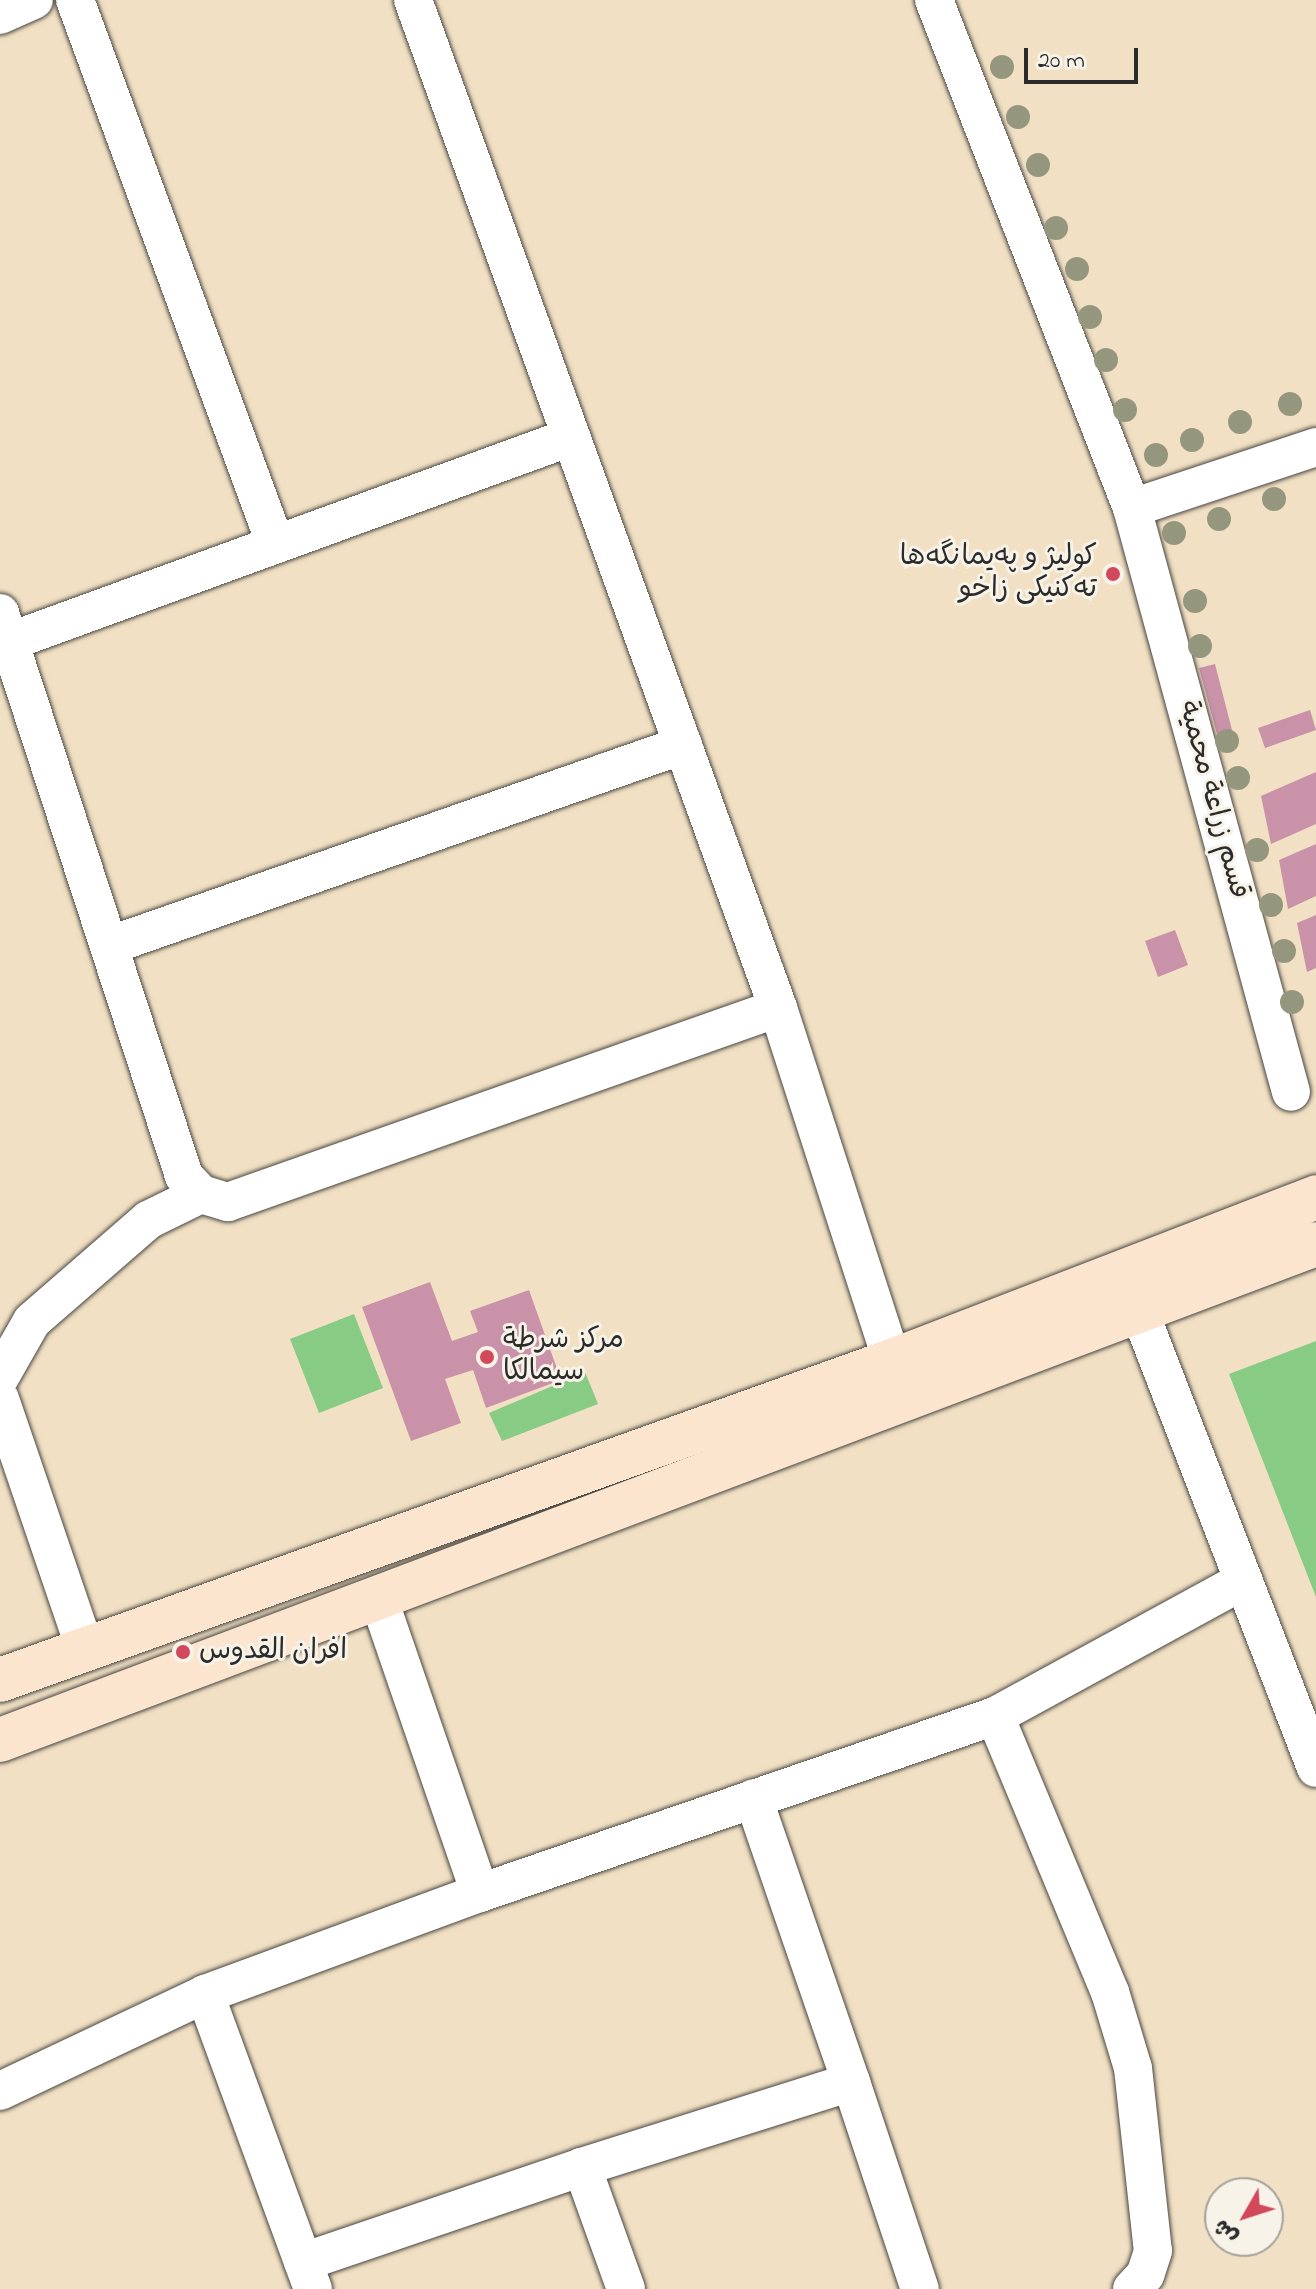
<!DOCTYPE html>
<html>
<head>
<meta charset="utf-8">
<style>
	body { margin:0 }
	#map { position:relative; width:1316px; height:2289px; overflow:hidden; background:#f1e0c3; font-family:"Indie Flower","Playpen Sans Arabic",sans-serif }
	div>[style] { position:absolute }
	.green>* { inset:0; background:#88cb84 }
	.building>* { inset:0; background:#c992a8 }
	.roads { filter:drop-shadow(0 0 2px #494642) drop-shadow(0 0 2px #494642) }
	.minor>* { height:38px; margin:-19px; padding:0 19px; transform-origin:19px; border-radius:19px; background:#fff }
	.secondary>* { height:44px; margin:-22px; padding:0 22px; transform-origin:22px; border-radius:22px; background:#fbe5cf }
	.trees>* { width:24px; height:24px; margin:-12px; border-radius:50%; background:#94977e }
	.dots>* { width:22px; height:22px; translate:-50% -50%; box-sizing:border-box; border:4px solid #f7f3e8; border-radius:50% }
	span { translate:-50% -50%; white-space:nowrap; text-align:center; line-height:1.15; -webkit-text-stroke:6px #f7f3e8; paint-order:stroke }
	.poi-label { font-size:28px; color:#2b2b2b }
	.right { translate:-100% -50%; text-align:right }
	.left { translate:0 -50%; text-align:left }
	.street-label { font-size:28px; color:#2b2b2b }
	.north { position:absolute; left:1204px; top:2177px; width:80px; height:80px; box-sizing:border-box; background:#f7f3e8; border:2px solid #a5a39c; border-radius:50%; rotate:231deg; font-size:22px; font-weight:700; line-height:32px; text-align:center; color:#2b2b2b }
	.north::after { content:''; display:block; margin:auto; width:28px; height:36px; background:#d1495b; clip-path:polygon(50% 0,100% 100%,50% 72%,0 100%) }
	.scale { position:absolute; left:1024px; top:48px; width:114px; height:36px; box-sizing:border-box; border:4px solid #2b2b2b; border-top:0; padding-left:10px; font-size:24px; line-height:28px; white-space:nowrap; color:#2b2b2b; -webkit-text-stroke:6px #f7f3e8; paint-order:stroke }
</style>
</head>
<body>
<div id="map">
	<div class="green">
		<div style="clip-path:polygon(354px 1314px,383px 1388px,319px 1413px,290px 1339px)"></div>
		<div style="clip-path:polygon(1316px 1341px,1316px 1597px,1229px 1374px)"></div>
		<div style="clip-path:polygon(585px 1372px,598px 1404px,502px 1441px,489px 1413px)"></div>
	</div>
	<div class="building">
		<div style="clip-path:polygon(1215px 664px,1232px 730px,1217px 734px,1199px 668px)"></div>
		<div style="clip-path:polygon(1310px 710px,1316px 730px,1265px 748px,1258px 728px)"></div>
		<div style="clip-path:polygon(1316px 772px,1316px 824px,1271px 844px,1261px 796px)"></div>
		<div style="clip-path:polygon(1316px 844px,1316px 896px,1288px 909px,1279px 860px)"></div>
		<div style="clip-path:polygon(1316px 915px,1316px 968px,1307px 972px,1297px 923px)"></div>
		<div style="clip-path:polygon(1175px 930px,1188px 965px,1158px 977px,1145px 941px)"></div>
		<div style="clip-path:polygon(430px 1282px,452px 1341px,478px 1332px,470px 1311px,529px 1290px,561px 1380px,486px 1408px,473px 1370px,445px 1379px,461px 1423px,411px 1441px,362px 1307px)"></div>
	</div>
	<div class="roads">
		<div class="minor">
			<div style="left:75px;top:0;width:579px;rotate:69.78deg"></div>
			<div style="left:413px;top:0;width:1072px;rotate:70.09deg"></div>
			<div style="left:778px;top:1008px;width:371px;rotate:72.1deg"></div>
			<div style="left:934px;top:0;width:545px;rotate:68.71deg"></div>
			<div style="left:1132px;top:508px;width:605px;rotate:74.77deg"></div>
			<div style="left:0;top:15px;width:37px;rotate:-24deg"></div>
			<div style="left:1132px;top:508px;width:194px;rotate:-18.3deg"></div>
			<div style="left:0;top:613px;width:592px;rotate:71.9deg"></div>
			<div style="left:184px;top:1176px;width:25px;rotate:47deg"></div>
			<div style="left:201px;top:1194px;width:28px;rotate:17deg"></div>
			<div style="left:228px;top:1202px;width:583px;rotate:-19.43deg"></div>
			<div style="left:0;top:645px;width:608px;rotate:-20.02deg"></div>
			<div style="left:111px;top:945px;width:606px;rotate:-19.27deg"></div>
			<div style="left:1128px;top:1282px;width:521px;rotate:68.85deg"></div>
			<div style="left:0;top:1377px;width:64px;rotate:-60.3deg"></div>
			<div style="left:32px;top:1321px;width:154px;rotate:-41deg"></div>
			<div style="left:148px;top:1220px;width:59px;rotate:-26.1deg"></div>
			<div style="left:0;top:1399px;width:263px;rotate:71.2deg"></div>
			<div style="left:378px;top:1597px;width:313px;rotate:71deg"></div>
			<div style="left:995px;top:1716px;width:299px;rotate:67.4deg"></div>
			<div style="left:1110px;top:1992px;width:79px;rotate:73.2deg"></div>
			<div style="left:1133px;top:2068px;width:184px;rotate:83.8deg"></div>
			<div style="left:1153px;top:2251px;width:25px;rotate:108deg"></div>
			<div style="left:1145px;top:2275px;width:19px;rotate:133deg"></div>
			<div style="left:205px;top:1994px;width:314px;rotate:69.9deg"></div>
			<div style="left:851px;top:2082px;width:218px;rotate:71.6deg"></div>
			<div style="left:0;top:2091px;width:227px;rotate:-25.3deg"></div>
			<div style="left:205px;top:1994px;width:293px;rotate:-20.2deg"></div>
			<div style="left:480px;top:1893px;width:545px;rotate:-18.97deg"></div>
			<div style="left:995px;top:1716px;width:282px;rotate:-28.6deg"></div>
			<div style="left:303px;top:2262px;width:295px;rotate:-18.8deg"></div>
			<div style="left:626px;top:2289px;width:130px;rotate:-109.8deg"></div>
			<div style="left:582px;top:2167px;width:282px;rotate:-17.5deg"></div>
			<div style="left:851px;top:2082px;width:300px;rotate:-109deg"></div>
		</div>
		<div class="secondary">
			<div style="left:0;top:1680px;width:947px;rotate:-19.68deg"></div>
			<div style="left:892px;top:1361px;width:455px;rotate:-21.1deg"></div>
			<div style="left:0;top:1740px;width:1406px;rotate:-20.65deg"></div>
		</div>
	</div>
	<div class="trees">
		<div style="left:1002px;top:67px"></div>
		<div style="left:1018px;top:117px"></div>
		<div style="left:1038px;top:165px"></div>
		<div style="left:1056px;top:228px"></div>
		<div style="left:1077px;top:269px"></div>
		<div style="left:1090px;top:317px"></div>
		<div style="left:1106px;top:360px"></div>
		<div style="left:1290px;top:404px"></div>
		<div style="left:1125px;top:410px"></div>
		<div style="left:1240px;top:422px"></div>
		<div style="left:1192px;top:440px"></div>
		<div style="left:1156px;top:455px"></div>
		<div style="left:1274px;top:499px"></div>
		<div style="left:1219px;top:519px"></div>
		<div style="left:1174px;top:533px"></div>
		<div style="left:1195px;top:601px"></div>
		<div style="left:1200px;top:646px"></div>
		<div style="left:1227px;top:741px"></div>
		<div style="left:1238px;top:778px"></div>
		<div style="left:1257px;top:850px"></div>
		<div style="left:1271px;top:905px"></div>
		<div style="left:1284px;top:951px"></div>
		<div style="left:1292px;top:1002px"></div>
	</div>
	<div class="dots">
		<div style="left:1113px;top:574px;background:#d1495b"></div>
		<div style="left:487px;top:1357px;background:#d1495b"></div>
		<div style="left:183px;top:1652px;background:#d1495b"></div>
	</div>
	<div class="poi-label">
		<span class="right" style="left:1097px;top:574px">كوليژ و په‌يمانگه‌ها<br>ته‌كنيكى زاخو</span>
		<span class="left" style="left:503px;top:1357px">مركز شرطة<br>سيمالكا</span>
		<span class="left" style="left:199px;top:1652px">افران القدوس</span>
	</div>
	<div class="street-label">
		<span style="left:1212px;top:800px;rotate:75deg">قسم زراعة محمية</span>
	</div>
	<div class="north">ش</div>
	<div class="scale">20 m</div>
</div>
</body>
</html>
